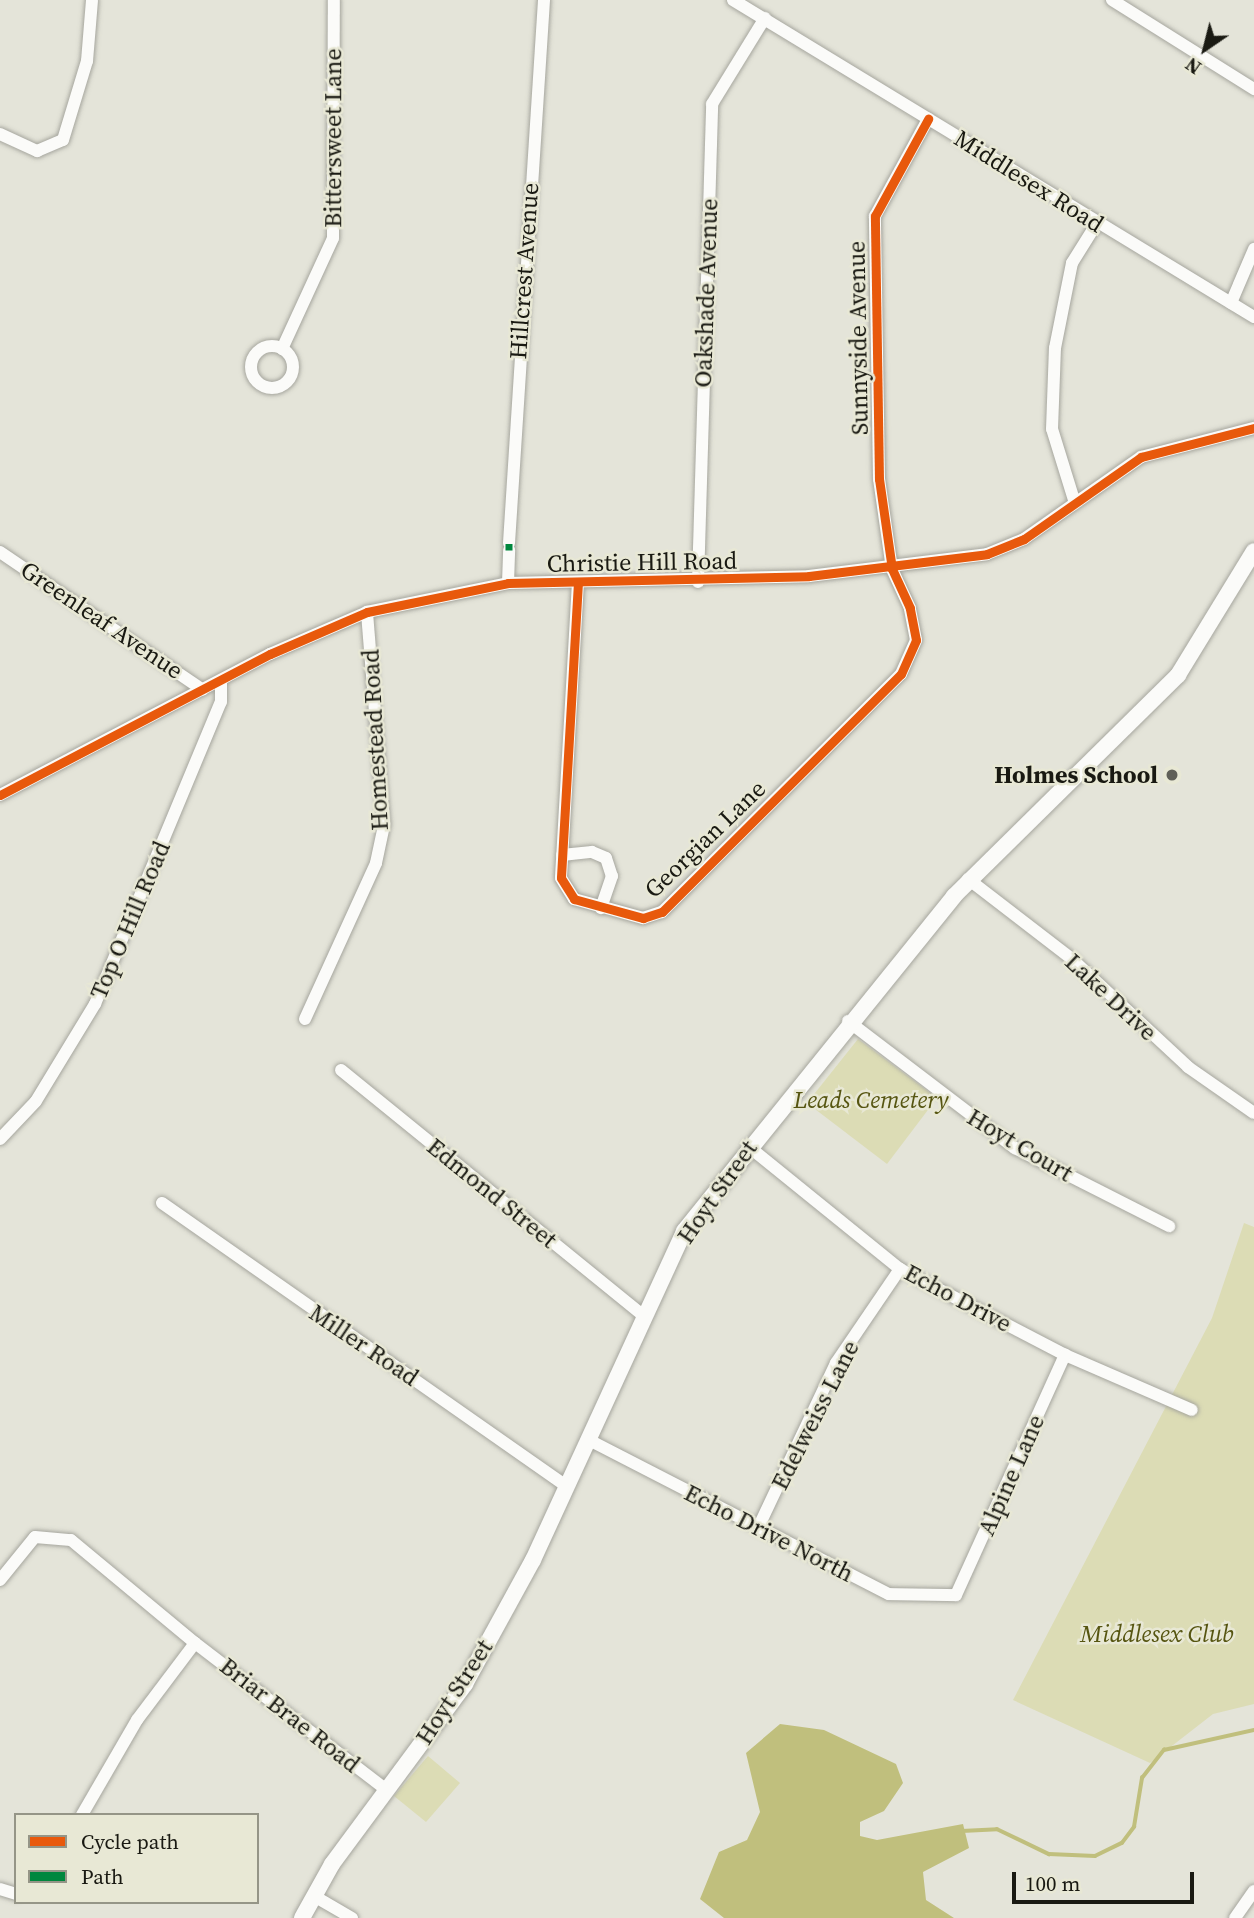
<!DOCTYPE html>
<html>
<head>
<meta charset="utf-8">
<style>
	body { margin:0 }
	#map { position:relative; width:1254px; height:1918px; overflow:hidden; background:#e4e4d9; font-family:"Source Serif 4",serif }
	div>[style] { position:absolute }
	.green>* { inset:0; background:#dcdcb5 }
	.water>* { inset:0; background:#c0bf7d }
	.stream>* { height:3.5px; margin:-1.75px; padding:0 1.75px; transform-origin:1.75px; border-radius:1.75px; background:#c0bf7d }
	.roads { filter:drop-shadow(0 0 2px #a6a69e) drop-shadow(0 0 2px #a6a69e) }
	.minor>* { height:12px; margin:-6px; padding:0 6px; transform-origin:6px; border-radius:6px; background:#fbfbf9 }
	.minor>.ring { margin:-6px; padding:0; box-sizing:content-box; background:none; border:12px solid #fbfbf9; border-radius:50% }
	.major>* { height:16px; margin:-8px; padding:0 8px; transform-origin:8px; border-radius:8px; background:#fbfbf9 }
	.quiet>* { height:7px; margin-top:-3.5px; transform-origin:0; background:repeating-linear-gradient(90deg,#00873e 0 14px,transparent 0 21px) }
	.cycleway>* { height:9px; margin:-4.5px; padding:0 4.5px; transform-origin:4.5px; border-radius:4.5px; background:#e8590c }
	.dots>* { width:19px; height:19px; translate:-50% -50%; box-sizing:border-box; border:4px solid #e8e8d5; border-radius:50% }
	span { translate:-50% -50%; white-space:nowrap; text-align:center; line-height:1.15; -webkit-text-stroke:5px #e8e8d5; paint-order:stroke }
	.street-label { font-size:24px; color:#191912 }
	.poi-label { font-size:24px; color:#191912; font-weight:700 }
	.right { translate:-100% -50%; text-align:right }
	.park-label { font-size:24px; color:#565511; font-style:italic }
	.legend { position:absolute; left:14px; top:1813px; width:245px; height:91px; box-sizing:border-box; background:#e8e8d5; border:2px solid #959587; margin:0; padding:9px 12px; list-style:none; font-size:21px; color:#191912 }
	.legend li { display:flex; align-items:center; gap:14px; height:35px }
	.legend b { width:35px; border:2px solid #959587 }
	.north { position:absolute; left:1170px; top:14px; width:70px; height:70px; -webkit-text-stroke:5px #e8e8d5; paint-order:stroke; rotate:215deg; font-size:19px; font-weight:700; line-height:28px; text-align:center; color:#191912 }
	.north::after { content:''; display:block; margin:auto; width:24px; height:32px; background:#191912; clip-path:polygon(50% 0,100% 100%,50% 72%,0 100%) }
	.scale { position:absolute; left:1012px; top:1872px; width:182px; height:32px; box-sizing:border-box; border:4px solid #191912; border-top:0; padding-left:9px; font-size:21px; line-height:24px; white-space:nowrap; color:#191912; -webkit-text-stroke:5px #e8e8d5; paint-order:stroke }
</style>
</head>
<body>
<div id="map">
	<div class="green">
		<div style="clip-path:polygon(858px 1039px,937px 1098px,887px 1164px,807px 1103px)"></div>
		<div style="clip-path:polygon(1244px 1223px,1254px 1227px,1254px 1704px,1213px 1714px,1150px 1763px,1013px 1700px,1212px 1318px)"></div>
		<div style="clip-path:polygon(428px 1756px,460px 1783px,426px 1822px,394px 1796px)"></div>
	</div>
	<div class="water">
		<div style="clip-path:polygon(780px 1724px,824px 1730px,896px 1764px,903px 1783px,884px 1811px,860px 1822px,860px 1836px,877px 1840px,963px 1824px,969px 1848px,923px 1872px,926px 1900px,954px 1918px,724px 1918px,700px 1899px,719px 1852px,747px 1840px,760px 1812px,746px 1753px)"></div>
	</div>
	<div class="stream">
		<div style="left:962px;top:1831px;width:35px;rotate:-3deg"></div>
		<div style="left:997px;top:1829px;width:58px;rotate:25.7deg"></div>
		<div style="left:1049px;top:1854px;width:46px;rotate:2.5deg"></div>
		<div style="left:1095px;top:1856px;width:30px;rotate:-26deg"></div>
		<div style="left:1122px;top:1843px;width:20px;rotate:-53deg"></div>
		<div style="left:1134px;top:1827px;width:50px;rotate:-80.7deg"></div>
		<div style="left:1142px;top:1778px;width:36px;rotate:-52deg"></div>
		<div style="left:1164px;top:1750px;width:92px;rotate:-12.5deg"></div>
	</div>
	<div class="roads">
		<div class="minor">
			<div style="left:733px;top:0;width:610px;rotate:31.32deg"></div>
			<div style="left:1112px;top:0;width:168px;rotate:32.1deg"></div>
			<div style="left:0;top:134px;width:41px;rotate:24.7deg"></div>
			<div style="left:37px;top:151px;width:28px;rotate:-23deg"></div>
			<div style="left:63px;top:140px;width:83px;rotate:-73.1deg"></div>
			<div style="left:87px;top:61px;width:61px;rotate:-85.3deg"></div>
			<div style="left:1231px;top:303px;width:59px;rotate:-66.9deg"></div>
			<div class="ring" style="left:251px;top:346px;width:30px;height:30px"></div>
			<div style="left:282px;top:349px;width:122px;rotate:-65.3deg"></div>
			<div style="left:333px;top:238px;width:238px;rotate:-89.8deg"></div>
			<div style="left:1074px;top:500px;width:74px;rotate:-107.2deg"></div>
			<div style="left:1052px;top:429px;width:81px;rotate:-87.9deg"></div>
			<div style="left:1055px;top:348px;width:87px;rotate:-78.7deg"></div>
			<div style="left:1072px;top:263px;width:47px;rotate:-58deg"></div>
			<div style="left:509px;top:543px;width:544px;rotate:-86.31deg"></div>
			<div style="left:0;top:552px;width:245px;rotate:34.2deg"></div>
			<div style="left:578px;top:582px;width:296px;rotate:93.3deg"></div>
			<div style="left:561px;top:878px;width:25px;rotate:58deg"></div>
			<div style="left:574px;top:899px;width:72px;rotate:15.4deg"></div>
			<div style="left:643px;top:918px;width:20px;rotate:-18deg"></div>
			<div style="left:662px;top:912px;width:337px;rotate:-44.9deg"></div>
			<div style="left:901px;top:674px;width:37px;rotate:-66deg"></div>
			<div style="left:916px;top:640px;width:33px;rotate:-101deg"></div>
			<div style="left:910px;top:608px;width:43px;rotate:-114.8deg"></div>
			<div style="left:892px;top:569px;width:91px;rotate:-98.2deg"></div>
			<div style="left:879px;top:479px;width:263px;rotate:-90.9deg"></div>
			<div style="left:875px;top:216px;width:111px;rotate:-61.3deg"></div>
			<div style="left:698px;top:582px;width:478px;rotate:-88.3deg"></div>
			<div style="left:712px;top:104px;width:101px;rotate:-58.4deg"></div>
			<div style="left:508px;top:583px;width:33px;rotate:-88deg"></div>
			<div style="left:0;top:795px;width:305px;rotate:-27.6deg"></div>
			<div style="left:270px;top:654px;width:106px;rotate:-23.4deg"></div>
			<div style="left:367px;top:612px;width:144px;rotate:-11.6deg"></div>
			<div style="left:508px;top:583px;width:301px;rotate:-1.3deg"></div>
			<div style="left:809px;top:576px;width:179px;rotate:-7deg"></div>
			<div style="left:987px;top:554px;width:40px;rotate:-22deg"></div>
			<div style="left:1024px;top:539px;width:143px;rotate:-35deg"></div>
			<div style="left:1141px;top:457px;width:117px;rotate:-14.4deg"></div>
			<div style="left:562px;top:855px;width:30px;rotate:-6deg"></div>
			<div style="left:592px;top:852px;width:15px;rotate:23deg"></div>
			<div style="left:606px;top:858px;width:19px;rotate:72deg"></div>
			<div style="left:612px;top:876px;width:34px;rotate:109deg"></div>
			<div style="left:968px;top:879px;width:133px;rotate:37.6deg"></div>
			<div style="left:1073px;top:960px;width:157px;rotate:42.9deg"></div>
			<div style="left:1188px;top:1067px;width:80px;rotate:34.9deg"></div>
			<div style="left:305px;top:1019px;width:171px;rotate:-65.5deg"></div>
			<div style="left:376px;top:863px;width:40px;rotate:-78deg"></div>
			<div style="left:384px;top:824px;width:213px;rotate:-94.6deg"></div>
			<div style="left:848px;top:1021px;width:210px;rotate:37.3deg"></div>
			<div style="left:1015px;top:1148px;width:173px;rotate:26.9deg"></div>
			<div style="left:341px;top:1070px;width:390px;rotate:39.1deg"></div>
			<div style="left:0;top:1139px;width:52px;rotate:-46.5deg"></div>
			<div style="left:36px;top:1101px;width:114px;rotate:-58.7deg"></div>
			<div style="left:95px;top:1004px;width:327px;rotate:-67.4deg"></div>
			<div style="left:221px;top:702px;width:20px;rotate:-90deg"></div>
			<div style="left:748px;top:1146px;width:196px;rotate:39deg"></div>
			<div style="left:900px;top:1269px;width:186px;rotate:27.5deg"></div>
			<div style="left:1065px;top:1355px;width:138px;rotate:23.4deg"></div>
			<div style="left:162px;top:1203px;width:493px;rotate:35deg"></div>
			<div style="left:589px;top:1440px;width:337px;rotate:27.2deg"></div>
			<div style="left:889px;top:1594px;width:67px;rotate:0.9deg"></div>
			<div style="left:956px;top:1595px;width:264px;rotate:-65.6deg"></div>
			<div style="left:758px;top:1528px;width:183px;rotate:-64.7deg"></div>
			<div style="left:836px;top:1363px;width:114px;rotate:-55.8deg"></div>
			<div style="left:0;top:1580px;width:55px;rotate:-50.9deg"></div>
			<div style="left:35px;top:1537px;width:36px;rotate:5deg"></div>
			<div style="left:71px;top:1540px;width:161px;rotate:39.7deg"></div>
			<div style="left:195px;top:1643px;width:96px;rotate:127deg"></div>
			<div style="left:137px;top:1720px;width:110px;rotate:120.1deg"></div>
			<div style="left:195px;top:1643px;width:240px;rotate:37.5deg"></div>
			<div style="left:0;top:1889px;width:17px;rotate:17deg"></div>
			<div style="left:314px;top:1896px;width:44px;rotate:30.1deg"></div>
			<div style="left:1235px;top:1918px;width:33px;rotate:-55deg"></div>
		</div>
		<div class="major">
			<div style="left:302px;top:1918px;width:62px;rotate:-60.9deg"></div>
			<div style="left:332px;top:1864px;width:224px;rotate:-53.5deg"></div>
			<div style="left:465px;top:1684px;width:141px;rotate:-61.3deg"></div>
			<div style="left:533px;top:1560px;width:362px;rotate:-65.3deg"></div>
			<div style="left:684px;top:1231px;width:430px;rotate:-51.1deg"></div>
			<div style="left:954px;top:896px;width:315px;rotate:-44.6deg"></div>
			<div style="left:1178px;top:675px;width:145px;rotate:-58.5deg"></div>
		</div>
	</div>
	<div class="quiet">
		<div style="left:509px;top:543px;width:7px;rotate:90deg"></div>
	</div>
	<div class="cycleway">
		<div style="left:578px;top:582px;width:296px;rotate:93.3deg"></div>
		<div style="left:561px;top:878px;width:25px;rotate:58deg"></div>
		<div style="left:574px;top:899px;width:72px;rotate:15.4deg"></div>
		<div style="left:643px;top:918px;width:20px;rotate:-18deg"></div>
		<div style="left:662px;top:912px;width:337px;rotate:-44.9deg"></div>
		<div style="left:901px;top:674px;width:37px;rotate:-66deg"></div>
		<div style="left:916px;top:640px;width:33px;rotate:-101deg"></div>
		<div style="left:910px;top:608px;width:43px;rotate:-114.8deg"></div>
		<div style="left:892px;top:569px;width:91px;rotate:-98.2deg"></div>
		<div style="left:879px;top:479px;width:263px;rotate:-90.9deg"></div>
		<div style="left:875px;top:216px;width:111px;rotate:-61.3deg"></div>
		<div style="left:0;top:795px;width:305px;rotate:-27.6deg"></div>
		<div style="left:270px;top:654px;width:106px;rotate:-23.4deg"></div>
		<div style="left:367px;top:612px;width:144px;rotate:-11.6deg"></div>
		<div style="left:508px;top:583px;width:301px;rotate:-1.3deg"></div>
		<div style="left:809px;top:576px;width:179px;rotate:-7deg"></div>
		<div style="left:987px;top:554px;width:40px;rotate:-22deg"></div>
		<div style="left:1024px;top:539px;width:143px;rotate:-35deg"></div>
		<div style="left:1141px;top:457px;width:117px;rotate:-14.4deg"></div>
	</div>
	<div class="dots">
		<div style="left:1172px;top:775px;background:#606058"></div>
	</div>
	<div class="street-label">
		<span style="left:333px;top:138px;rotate:-90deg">Bittersweet Lane</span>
		<span style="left:1029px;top:181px;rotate:32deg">Middlesex Road</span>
		<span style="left:524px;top:271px;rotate:-86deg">Hillcrest Avenue</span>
		<span style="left:706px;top:293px;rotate:-88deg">Oakshade Avenue</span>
		<span style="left:858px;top:338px;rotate:-91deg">Sunnyside Avenue</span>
		<span style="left:642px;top:562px;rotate:-1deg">Christie Hill Road</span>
		<span style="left:102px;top:620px;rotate:34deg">Greenleaf Avenue</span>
		<span style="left:375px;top:740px;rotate:-93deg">Homestead Road</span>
		<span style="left:705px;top:839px;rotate:-44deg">Georgian Lane</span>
		<span style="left:130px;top:920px;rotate:-67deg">Top O Hill Road</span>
		<span style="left:1111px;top:997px;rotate:43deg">Lake Drive</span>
		<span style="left:1020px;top:1145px;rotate:31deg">Hoyt Court</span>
		<span style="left:717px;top:1192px;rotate:-55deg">Hoyt Street</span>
		<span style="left:492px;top:1193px;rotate:39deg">Edmond Street</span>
		<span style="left:958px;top:1298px;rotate:28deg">Echo Drive</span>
		<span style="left:364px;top:1345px;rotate:34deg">Miller Road</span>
		<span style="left:815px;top:1415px;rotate:-63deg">Edelweiss Lane</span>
		<span style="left:1011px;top:1475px;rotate:-66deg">Alpine Lane</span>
		<span style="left:769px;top:1533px;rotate:27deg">Echo Drive North</span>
		<span style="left:454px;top:1692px;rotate:-57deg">Hoyt Street</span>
		<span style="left:290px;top:1715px;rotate:38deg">Briar Brae Road</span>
	</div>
	<div class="poi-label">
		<span class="right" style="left:1158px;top:775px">Holmes School</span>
	</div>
	<div class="park-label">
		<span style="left:871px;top:1100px">Leads Cemetery</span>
		<span style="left:1157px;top:1634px">Middlesex Club</span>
	</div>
	<ul class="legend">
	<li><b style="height:9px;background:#e8590c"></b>Cycle path</li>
	<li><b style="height:9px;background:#00873e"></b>Path</li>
	</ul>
	<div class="north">N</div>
	<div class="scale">100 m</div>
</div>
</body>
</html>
